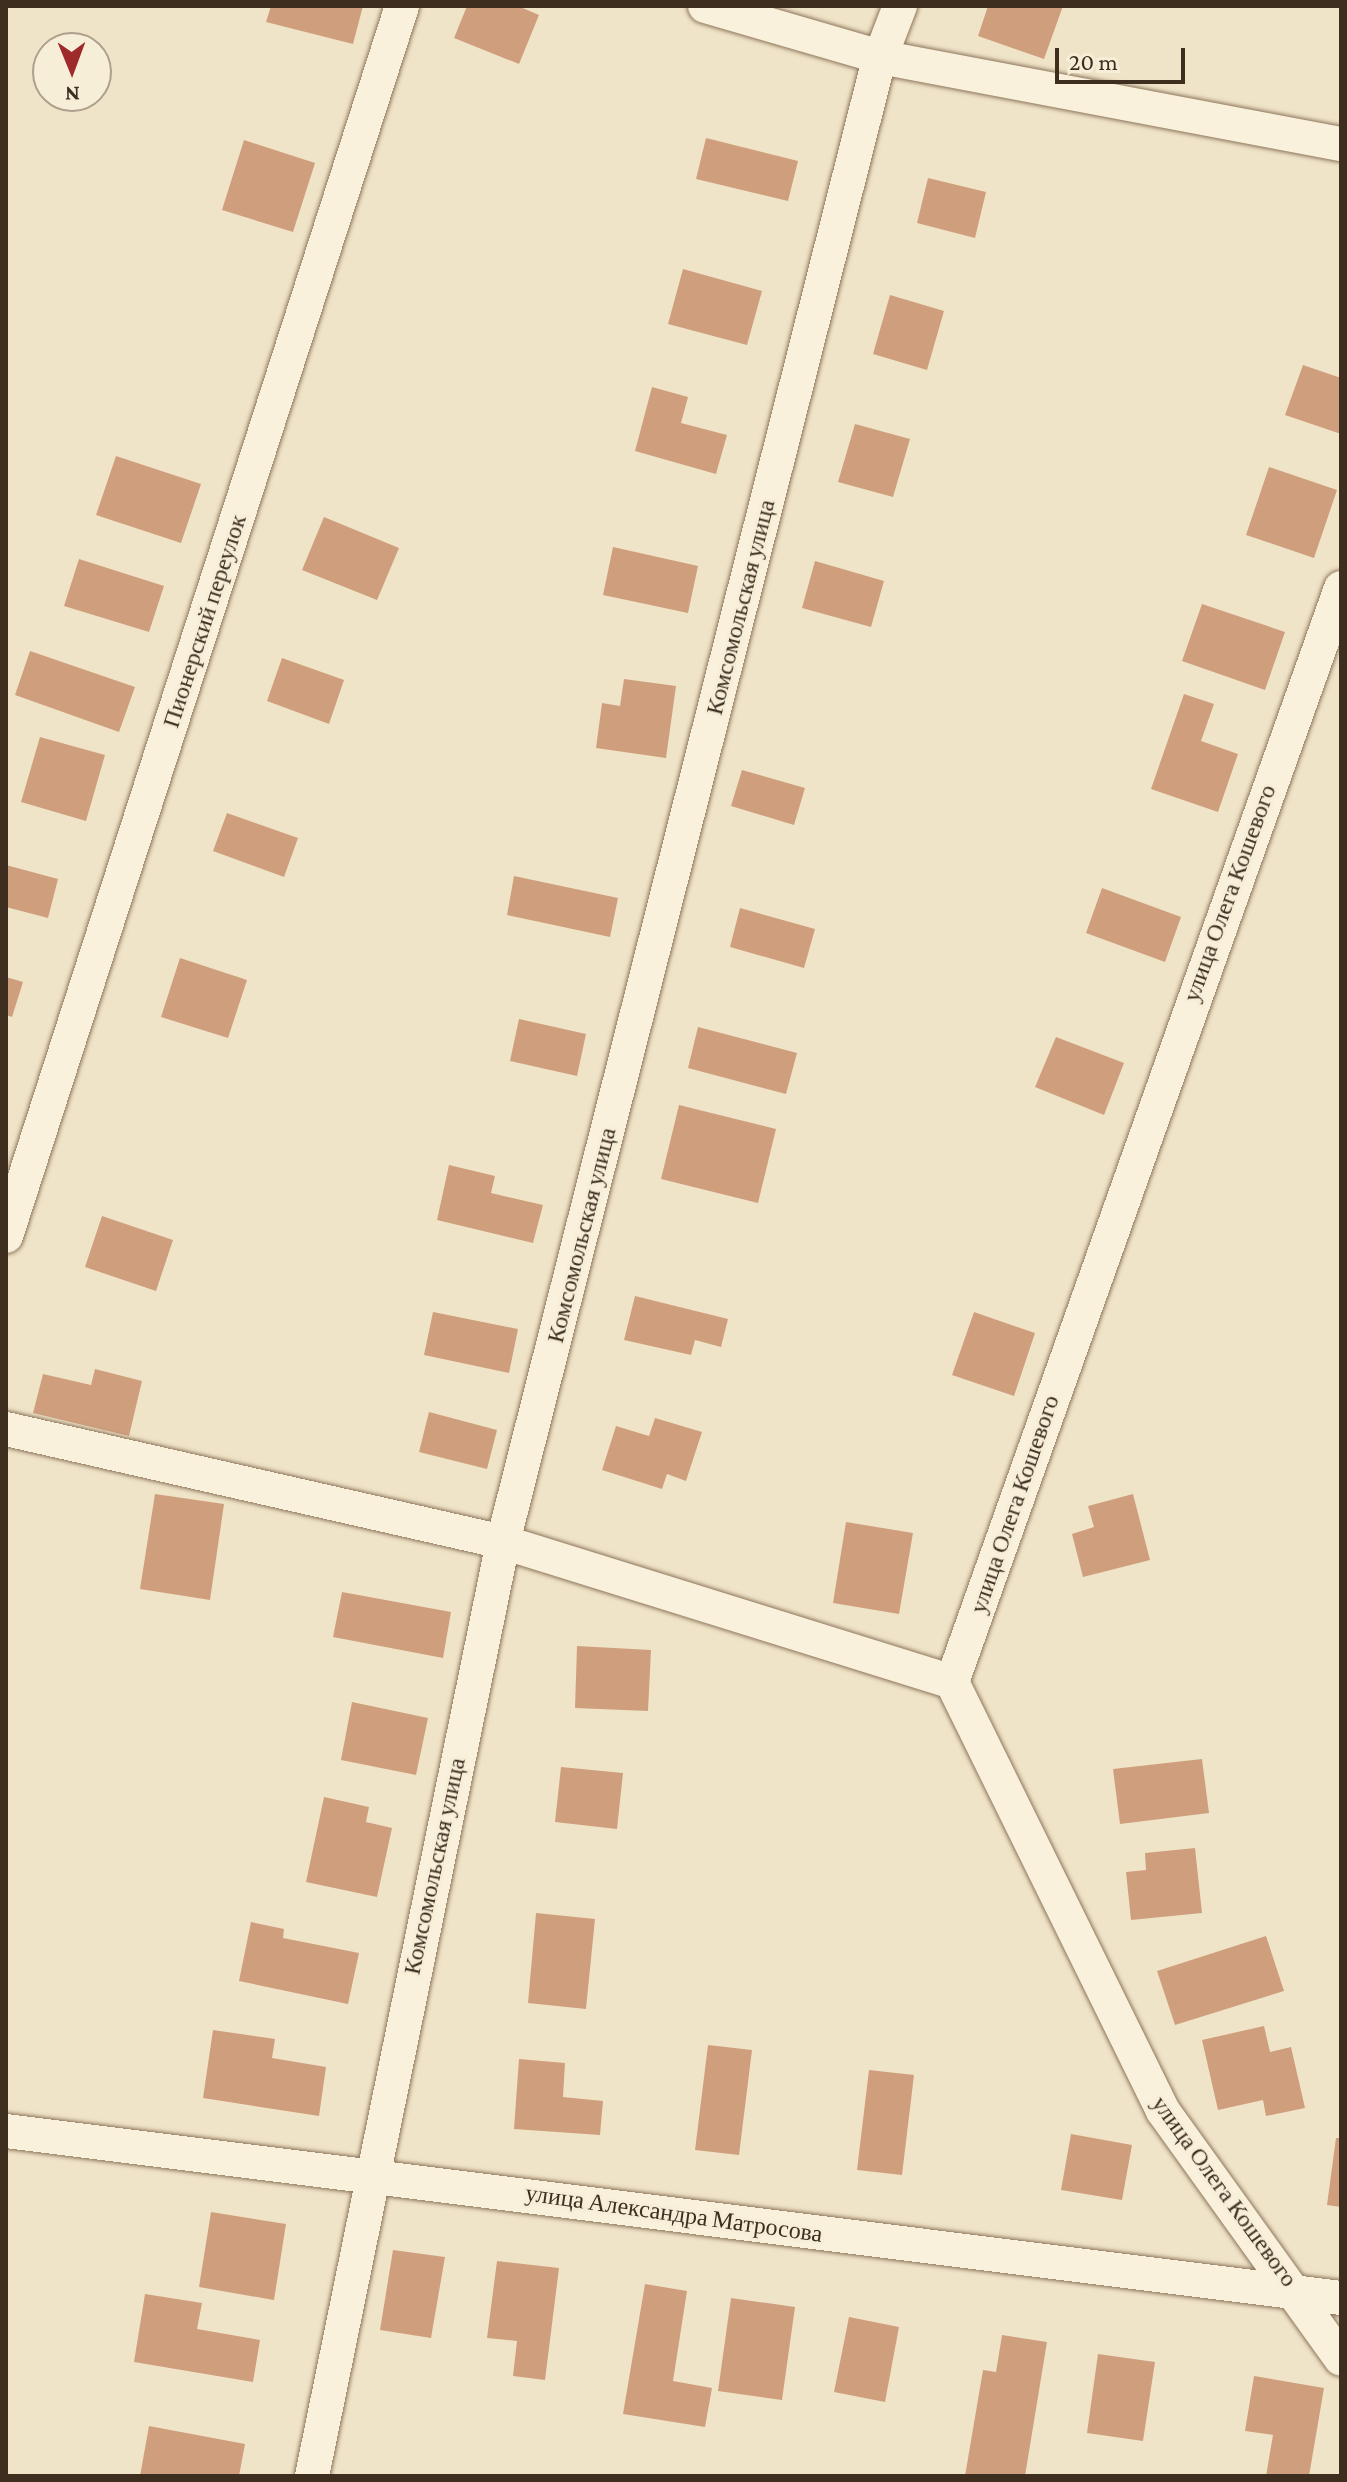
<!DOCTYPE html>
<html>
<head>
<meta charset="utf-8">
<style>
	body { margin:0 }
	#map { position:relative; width:1347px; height:2482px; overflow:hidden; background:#f0e4c8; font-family:"Crimson Pro",serif }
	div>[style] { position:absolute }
	.building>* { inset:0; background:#cf9f7d }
	.roads { filter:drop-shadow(0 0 2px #8d765c) drop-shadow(0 0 2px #8d765c) }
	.street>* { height:34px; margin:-17px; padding:0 17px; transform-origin:17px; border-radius:17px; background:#faf1dc }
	span { translate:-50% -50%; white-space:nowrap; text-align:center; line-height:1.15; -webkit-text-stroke:6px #f7eed8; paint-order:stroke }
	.street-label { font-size:24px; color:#3d2e20 }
	.frame { position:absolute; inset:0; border:8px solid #3d2e20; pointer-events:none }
	.north { position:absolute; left:32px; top:32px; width:80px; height:80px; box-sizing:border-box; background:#f7eed8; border:2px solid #ada18e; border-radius:50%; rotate:179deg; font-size:22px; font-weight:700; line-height:32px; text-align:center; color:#3d2e20 }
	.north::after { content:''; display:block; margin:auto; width:28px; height:36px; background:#9e2a2b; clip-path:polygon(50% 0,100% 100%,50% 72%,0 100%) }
	.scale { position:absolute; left:1055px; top:48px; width:130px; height:36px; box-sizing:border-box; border:4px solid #3d2e20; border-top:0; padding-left:10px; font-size:24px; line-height:28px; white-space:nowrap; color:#3d2e20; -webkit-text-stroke:6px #f7eed8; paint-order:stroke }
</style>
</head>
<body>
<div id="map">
	<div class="building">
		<div style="clip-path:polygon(271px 6px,363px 6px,353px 44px,266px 22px)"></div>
		<div style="clip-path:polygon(467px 6px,518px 6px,539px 15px,519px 64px,454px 38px)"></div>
		<div style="clip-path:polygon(988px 6px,1063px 6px,1044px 59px,978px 36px)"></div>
		<div style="clip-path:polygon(706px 138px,798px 161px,788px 201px,696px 179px)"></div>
		<div style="clip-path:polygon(244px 140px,315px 163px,293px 232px,222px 210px)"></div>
		<div style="clip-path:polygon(928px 178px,986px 192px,975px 238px,917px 223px)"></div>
		<div style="clip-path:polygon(683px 269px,762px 291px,747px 345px,668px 324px)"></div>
		<div style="clip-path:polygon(890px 295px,944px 311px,927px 370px,873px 354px)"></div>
		<div style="clip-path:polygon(1303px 365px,1341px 378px,1341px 434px,1285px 415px)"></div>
		<div style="clip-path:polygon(652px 387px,688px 397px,681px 423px,727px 435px,716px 474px,635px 451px)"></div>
		<div style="clip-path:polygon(855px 424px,910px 439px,893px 497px,838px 482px)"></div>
		<div style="clip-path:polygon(116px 456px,201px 484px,181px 543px,96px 515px)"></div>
		<div style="clip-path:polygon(1269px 467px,1337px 490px,1314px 558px,1246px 535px)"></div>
		<div style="clip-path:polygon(324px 517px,399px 548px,377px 600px,302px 570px)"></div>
		<div style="clip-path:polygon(613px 547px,698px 566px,688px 613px,603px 595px)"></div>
		<div style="clip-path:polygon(79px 559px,164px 586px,149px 632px,64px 606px)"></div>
		<div style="clip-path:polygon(815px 561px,884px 581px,871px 627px,802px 608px)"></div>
		<div style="clip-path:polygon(1202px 604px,1285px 632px,1265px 690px,1182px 661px)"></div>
		<div style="clip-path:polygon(30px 651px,135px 687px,119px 732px,15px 695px)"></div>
		<div style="clip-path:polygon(282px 658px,344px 680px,329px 724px,267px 701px)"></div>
		<div style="clip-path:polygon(624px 679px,676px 686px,666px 758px,596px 748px,602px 703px,620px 706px)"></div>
		<div style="clip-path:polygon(1184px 694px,1214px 704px,1201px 741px,1238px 754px,1218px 812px,1151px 789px)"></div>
		<div style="clip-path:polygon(40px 737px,105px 755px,86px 821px,21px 802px)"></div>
		<div style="clip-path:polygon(742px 770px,805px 788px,794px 825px,731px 806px)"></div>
		<div style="clip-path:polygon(227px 813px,298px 838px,284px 877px,213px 851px)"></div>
		<div style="clip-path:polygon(6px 865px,58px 879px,48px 918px,6px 907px)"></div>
		<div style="clip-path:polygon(514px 876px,618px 898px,610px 937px,507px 915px)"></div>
		<div style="clip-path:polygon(1102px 888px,1181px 917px,1165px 962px,1086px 933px)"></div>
		<div style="clip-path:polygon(740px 908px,815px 929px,804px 968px,730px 947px)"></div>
		<div style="clip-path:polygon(180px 958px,247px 980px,228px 1038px,161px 1017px)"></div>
		<div style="clip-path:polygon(6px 977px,23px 982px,12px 1017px,6px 1015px)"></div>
		<div style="clip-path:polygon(519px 1019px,586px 1034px,577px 1076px,510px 1061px)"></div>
		<div style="clip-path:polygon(698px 1027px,797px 1053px,786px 1094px,688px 1068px)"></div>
		<div style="clip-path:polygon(1056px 1037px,1124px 1063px,1104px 1115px,1035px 1087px)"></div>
		<div style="clip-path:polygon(679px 1105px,776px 1129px,758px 1203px,661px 1179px)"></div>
		<div style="clip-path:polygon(449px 1165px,495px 1176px,491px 1193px,543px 1205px,533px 1243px,437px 1220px)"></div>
		<div style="clip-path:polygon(102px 1216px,173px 1240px,156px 1291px,85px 1267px)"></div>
		<div style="clip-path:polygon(635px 1296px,728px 1319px,721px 1347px,695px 1340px,691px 1355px,624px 1340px)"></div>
		<div style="clip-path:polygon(433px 1312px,518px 1329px,509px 1373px,424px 1355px)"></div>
		<div style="clip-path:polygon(974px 1312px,1035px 1333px,1014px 1396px,952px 1375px)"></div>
		<div style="clip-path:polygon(95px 1369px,142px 1381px,129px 1436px,33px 1413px,43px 1374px,91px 1385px)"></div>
		<div style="clip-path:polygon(429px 1412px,497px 1430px,487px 1469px,419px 1452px)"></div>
		<div style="clip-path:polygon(655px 1418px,702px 1432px,686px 1481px,667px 1474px,662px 1489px,602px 1470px,616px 1426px,649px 1436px)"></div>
		<div style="clip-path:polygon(155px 1494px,224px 1504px,210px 1600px,140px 1589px)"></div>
		<div style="clip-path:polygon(1133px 1494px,1150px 1560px,1083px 1577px,1072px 1534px,1094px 1527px,1088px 1506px)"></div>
		<div style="clip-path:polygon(846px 1522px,913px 1533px,899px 1614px,833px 1603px)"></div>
		<div style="clip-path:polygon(342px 1592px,451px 1612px,443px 1658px,333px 1637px)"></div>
		<div style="clip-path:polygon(577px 1646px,651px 1650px,648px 1711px,575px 1708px)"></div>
		<div style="clip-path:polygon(352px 1702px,428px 1718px,416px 1775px,341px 1760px)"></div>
		<div style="clip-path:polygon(1202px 1759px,1209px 1813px,1120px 1824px,1113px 1769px)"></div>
		<div style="clip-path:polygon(561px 1767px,623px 1773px,617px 1829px,555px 1822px)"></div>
		<div style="clip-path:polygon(324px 1797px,369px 1807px,366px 1822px,392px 1828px,377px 1897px,306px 1882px)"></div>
		<div style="clip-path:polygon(1195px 1848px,1202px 1913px,1131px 1920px,1126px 1872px,1146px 1870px,1145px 1853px)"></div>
		<div style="clip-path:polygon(536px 1913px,595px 1919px,586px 2009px,528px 2003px)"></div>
		<div style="clip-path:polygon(251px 1922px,284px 1929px,283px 1938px,359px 1953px,348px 2004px,239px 1981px)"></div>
		<div style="clip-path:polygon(1266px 1936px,1284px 1991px,1175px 2025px,1157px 1971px)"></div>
		<div style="clip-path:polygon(1264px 2026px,1270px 2052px,1291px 2047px,1305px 2108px,1266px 2116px,1263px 2100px,1218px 2110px,1202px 2040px)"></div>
		<div style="clip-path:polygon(213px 2030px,275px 2039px,272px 2058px,326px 2067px,319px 2116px,203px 2098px)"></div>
		<div style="clip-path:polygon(708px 2045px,752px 2050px,739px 2155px,695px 2150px)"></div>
		<div style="clip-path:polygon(519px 2059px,565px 2063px,563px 2097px,603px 2101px,600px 2135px,514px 2129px)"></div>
		<div style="clip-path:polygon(869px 2070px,914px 2075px,902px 2175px,857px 2170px)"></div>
		<div style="clip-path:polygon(1071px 2134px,1132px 2145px,1122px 2200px,1061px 2190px)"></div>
		<div style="clip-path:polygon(1336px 2138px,1341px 2138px,1341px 2207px,1327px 2205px)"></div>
		<div style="clip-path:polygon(211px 2212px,286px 2224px,274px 2300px,199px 2287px)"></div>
		<div style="clip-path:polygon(393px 2250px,445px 2257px,431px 2338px,380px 2330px)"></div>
		<div style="clip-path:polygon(497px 2261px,559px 2268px,545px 2380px,513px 2376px,517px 2341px,487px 2338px)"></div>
		<div style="clip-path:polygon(645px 2284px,687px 2291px,673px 2381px,712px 2388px,705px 2427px,623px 2414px)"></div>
		<div style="clip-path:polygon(145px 2294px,202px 2303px,197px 2329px,260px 2340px,253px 2382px,134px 2362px)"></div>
		<div style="clip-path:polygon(731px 2298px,795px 2307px,782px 2400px,718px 2391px)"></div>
		<div style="clip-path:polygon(849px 2317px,899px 2327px,885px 2402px,834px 2392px)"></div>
		<div style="clip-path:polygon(1002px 2335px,1047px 2342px,1025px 2476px,965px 2476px,983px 2370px,996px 2372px)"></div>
		<div style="clip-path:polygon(1098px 2354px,1155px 2362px,1143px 2441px,1087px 2433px)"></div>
		<div style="clip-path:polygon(1254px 2376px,1324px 2388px,1309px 2476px,1266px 2476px,1273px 2435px,1245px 2431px)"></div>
		<div style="clip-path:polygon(149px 2426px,245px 2444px,239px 2476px,140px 2476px)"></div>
	</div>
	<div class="roads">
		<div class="street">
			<div style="left:705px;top:6px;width:182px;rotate:16.2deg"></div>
			<div style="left:880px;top:57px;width:469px;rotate:10.7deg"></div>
			<div style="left:1341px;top:588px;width:1161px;rotate:109.57deg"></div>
			<div style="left:952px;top:1682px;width:478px;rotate:63.8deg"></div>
			<div style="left:1163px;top:2111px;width:305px;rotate:54.3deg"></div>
			<div style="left:6px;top:1236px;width:1292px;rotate:-72.15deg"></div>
			<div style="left:6px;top:1429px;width:510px;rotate:12.81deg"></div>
			<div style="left:503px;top:1542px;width:470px;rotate:17.3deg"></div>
			<div style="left:6px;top:2131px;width:1345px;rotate:7.13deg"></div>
			<div style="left:312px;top:2476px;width:953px;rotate:-78.44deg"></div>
			<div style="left:503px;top:1542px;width:1526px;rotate:-75.77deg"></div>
			<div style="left:878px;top:63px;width:61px;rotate:-68.9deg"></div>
		</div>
	</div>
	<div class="street-label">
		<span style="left:740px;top:607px;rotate:-76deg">Комсомольская улица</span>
		<span style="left:204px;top:621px;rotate:-72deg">Пионерский переулок</span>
		<span style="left:1229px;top:893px;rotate:-70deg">улица Олега Кошевого</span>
		<span style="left:581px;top:1235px;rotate:-76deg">Комсомольская улица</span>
		<span style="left:1014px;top:1504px;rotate:-71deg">улица Олега Кошевого</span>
		<span style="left:434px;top:1866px;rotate:-78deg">Комсомольская улица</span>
		<span style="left:1225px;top:2191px;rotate:54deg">улица Олега Кошевого</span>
		<span style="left:674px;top:2213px;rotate:8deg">улица Александра Матросова</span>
	</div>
	<div class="frame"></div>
	<div class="north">N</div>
	<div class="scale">20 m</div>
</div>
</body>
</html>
